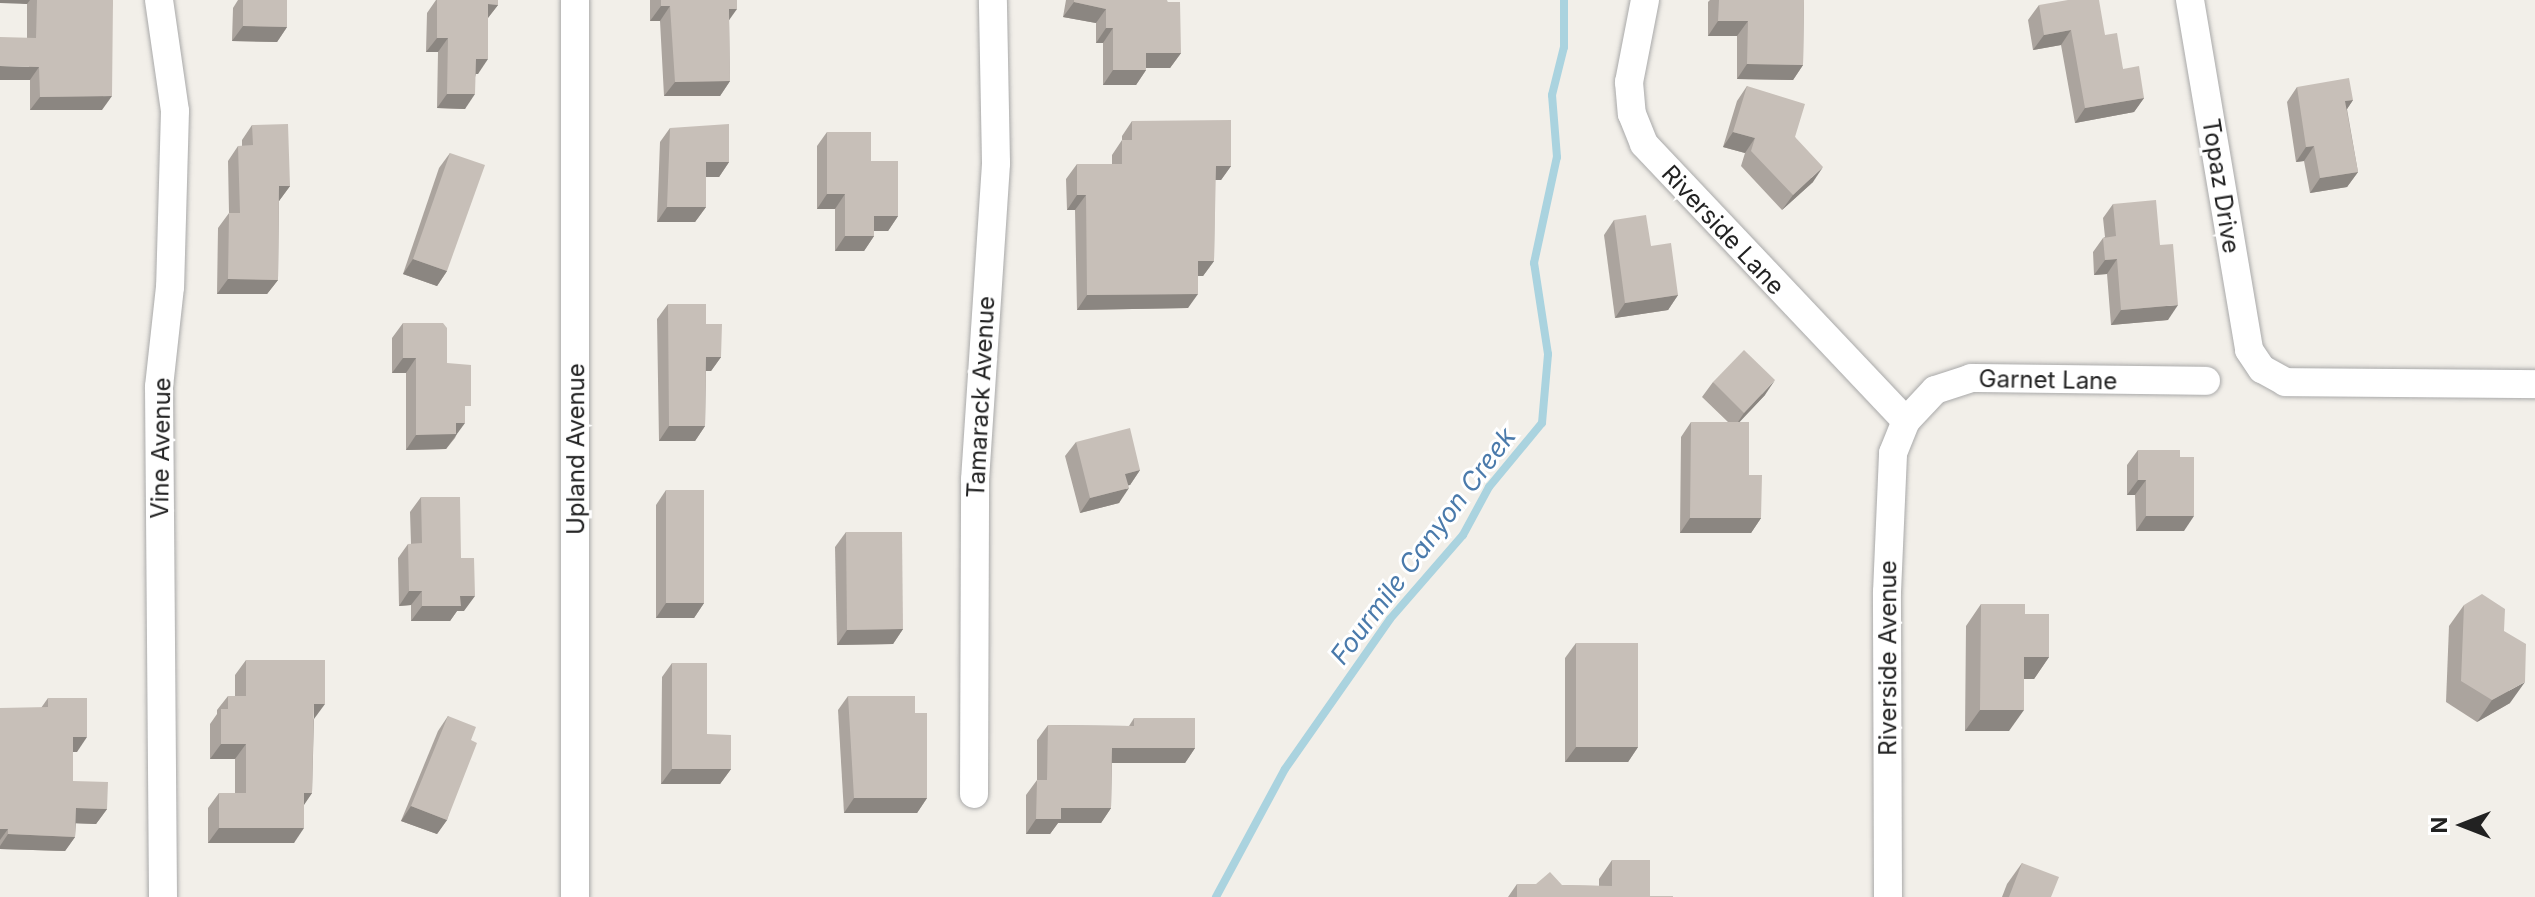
<!DOCTYPE html>
<html>
<head>
<meta charset="utf-8">
<style>
	body { margin:0 }
	#map { position:relative; width:2535px; height:897px; overflow:hidden; background:#f2efe9; font-family:Inter,sans-serif }
	div>[style] { position:absolute }
	.stream>* { height:8px; margin:-4px; padding:0 4px; transform-origin:4px; border-radius:4px; background:#aad3df }
	.roads { filter:drop-shadow(0 0 2px #a9a9a9) drop-shadow(0 0 2px #a9a9a9) }
	.minor>* { height:28px; margin:-14px; padding:0 14px; transform-origin:14px; border-radius:14px; background:#fff }
	.wall>* { inset:0; background:#aba49e }
	.shaded-wall>* { inset:0; background:#8b8681 }
	.building>* { inset:0; background:#c7bfb8 }
	span { translate:-50% -50%; white-space:nowrap; text-align:center; line-height:1.15; -webkit-text-stroke:6px #fff; paint-order:stroke }
	.street-label { font-size:24px; color:#222 }
	.water-label { font-size:26px; color:#4a7aab; font-style:italic }
	.north { position:absolute; left:2423px; top:785px; width:80px; height:80px; -webkit-text-stroke:6px #fff; paint-order:stroke; rotate:270deg; font-size:22px; font-weight:700; line-height:32px; text-align:center; color:#222 }
	.north::after { content:''; display:block; margin:auto; width:28px; height:36px; background:#222; clip-path:polygon(50% 0,100% 100%,50% 72%,0 100%) }
</style>
</head>
<body>
<div id="map">
	<div class="stream">
		<div style="left:1216px;top:897px;width:145px;rotate:-61.7deg"></div>
		<div style="left:1285px;top:769px;width:183px;rotate:-55deg"></div>
		<div style="left:1390px;top:619px;width:111px;rotate:-49deg"></div>
		<div style="left:1463px;top:535px;width:55px;rotate:-61.6deg"></div>
		<div style="left:1489px;top:487px;width:83px;rotate:-50.4deg"></div>
		<div style="left:1542px;top:423px;width:69px;rotate:-85deg"></div>
		<div style="left:1548px;top:354px;width:92px;rotate:-98.7deg"></div>
		<div style="left:1534px;top:263px;width:108px;rotate:-77.8deg"></div>
		<div style="left:1557px;top:157px;width:62px;rotate:-94.6deg"></div>
		<div style="left:1552px;top:95px;width:49px;rotate:-76deg"></div>
		<div style="left:1564px;top:47px;width:47px;rotate:-90deg"></div>
	</div>
	<div class="roads">
		<div class="minor">
			<div style="left:159px;top:0;width:112px;rotate:81.8deg"></div>
			<div style="left:175px;top:111px;width:176px;rotate:91.6deg"></div>
			<div style="left:170px;top:287px;width:101px;rotate:96.3deg"></div>
			<div style="left:159px;top:387px;width:510px;rotate:89.55deg"></div>
			<div style="left:1645px;top:0;width:84px;rotate:101deg"></div>
			<div style="left:1629px;top:82px;width:32px;rotate:85deg"></div>
			<div style="left:1632px;top:114px;width:32px;rotate:68deg"></div>
			<div style="left:1644px;top:144px;width:381px;rotate:46.6deg"></div>
			<div style="left:2190px;top:0;width:355px;rotate:80.4deg"></div>
			<div style="left:2249px;top:350px;width:23px;rotate:56deg"></div>
			<div style="left:2262px;top:369px;width:26px;rotate:29deg"></div>
			<div style="left:2285px;top:382px;width:250px;rotate:0.5deg"></div>
			<div style="left:974px;top:794px;width:314px;rotate:-89.8deg"></div>
			<div style="left:975px;top:480px;width:318px;rotate:-86.2deg"></div>
			<div style="left:996px;top:163px;width:163px;rotate:-91.1deg"></div>
			<div style="left:575px;top:897px;width:897px;rotate:-90deg"></div>
			<div style="left:1888px;top:897px;width:305px;rotate:-90.2deg"></div>
			<div style="left:1887px;top:592px;width:139px;rotate:-87.5deg"></div>
			<div style="left:1893px;top:453px;width:35px;rotate:-68deg"></div>
			<div style="left:1906px;top:421px;width:42px;rotate:-46.9deg"></div>
			<div style="left:1935px;top:390px;width:38px;rotate:-18deg"></div>
			<div style="left:1971px;top:378px;width:235px;rotate:0.7deg"></div>
		</div>
	</div>
	<div class="wall">
		<div style="clip-path:polygon(0 0,113px 0,102px 110px,30px 110px,30px 80px,27px 38px,27px 4px)"></div>
		<div style="clip-path:polygon(238px 0,287px 0,287px 27px,277px 42px,232px 41px,233px 8px)"></div>
		<div style="clip-path:polygon(436px 0,498px 0,498px 5px,488px 18px,478px 74px,476px 74px,465px 109px,437px 108px,438px 52px,426px 52px,427px 13px)"></div>
		<div style="clip-path:polygon(650px 0,737px 0,729px 20px,730px 81px,720px 96px,664px 96px,660px 21px,650px 21px)"></div>
		<div style="clip-path:polygon(1066px 0,1167px 0,1181px 53px,1170px 68px,1146px 68px,1146px 70px,1136px 85px,1103px 85px,1103px 43px,1096px 43px,1096px 23px,1063px 17px)"></div>
		<div style="clip-path:polygon(1710px 0,1804px 0,1803px 65px,1793px 80px,1737px 79px,1737px 36px,1708px 36px,1708px 2px)"></div>
		<div style="clip-path:polygon(2039px 5px,2105px 35px,2123px 69px,2144px 98px,2134px 112px,2075px 123px,2061px 45px,2033px 50px,2028px 20px)"></div>
		<div style="clip-path:polygon(1747px 86px,1795px 137px,1813px 182px,1782px 210px,1741px 166px,1745px 153px,1723px 147px,1737px 101px)"></div>
		<div style="clip-path:polygon(2297px 87px,2353px 100px,2347px 109px,2358px 172px,2347px 187px,2310px 193px,2304px 161px,2296px 162px,2287px 102px)"></div>
		<div style="clip-path:polygon(1132px 121px,1231px 166px,1221px 180px,1215px 180px,1214px 261px,1203px 276px,1198px 276px,1188px 308px,1077px 310px,1075px 210px,1067px 210px,1066px 179px,1077px 164px,1112px 164px,1112px 155px,1122px 140px,1122px 136px)"></div>
		<div style="clip-path:polygon(252px 125px,290px 186px,279px 201px,278px 280px,267px 294px,217px 294px,218px 228px,229px 213px,228px 161px,238px 146px,242px 146px,242px 140px)"></div>
		<div style="clip-path:polygon(670px 128px,729px 162px,719px 177px,706px 177px,706px 207px,695px 222px,657px 222px,660px 142px)"></div>
		<div style="clip-path:polygon(827px 132px,898px 216px,888px 231px,874px 231px,874px 236px,864px 251px,835px 251px,835px 209px,817px 209px,817px 146px)"></div>
		<div style="clip-path:polygon(450px 153px,447px 271px,437px 286px,403px 274px,439px 168px)"></div>
		<div style="clip-path:polygon(2113px 204px,2160px 245px,2168px 320px,2111px 325px,2107px 274px,2094px 275px,2093px 252px,2103px 238px,2105px 237px,2103px 218px)"></div>
		<div style="clip-path:polygon(1614px 220px,1651px 246px,1678px 295px,1668px 310px,1615px 318px,1604px 235px)"></div>
		<div style="clip-path:polygon(668px 304px,706px 324px,721px 357px,711px 371px,706px 371px,705px 426px,695px 441px,659px 441px,657px 319px)"></div>
		<div style="clip-path:polygon(403px 323px,447px 363px,465px 414px,455px 438px,446px 449px,406px 450px,406px 373px,392px 373px,392px 338px)"></div>
		<div style="clip-path:polygon(1713px 382px,1765px 395px,1739px 422px,1749px 475px,1761px 518px,1751px 533px,1680px 533px,1681px 437px,1691px 422px,1728px 422px,1702px 397px)"></div>
		<div style="clip-path:polygon(1076px 442px,1140px 470px,1130px 485px,1128px 485px,1119px 503px,1080px 513px,1065px 456px)"></div>
		<div style="clip-path:polygon(2138px 450px,2184px 531px,2136px 531px,2135px 495px,2127px 495px,2127px 465px)"></div>
		<div style="clip-path:polygon(666px 490px,704px 603px,694px 618px,656px 618px,656px 505px)"></div>
		<div style="clip-path:polygon(421px 497px,461px 558px,464px 611px,457px 611px,450px 621px,411px 621px,411px 605px,399px 606px,398px 558px,408px 544px,411px 544px,410px 512px)"></div>
		<div style="clip-path:polygon(846px 532px,903px 629px,893px 644px,837px 645px,835px 547px)"></div>
		<div style="clip-path:polygon(1981px 604px,2025px 614px,2049px 657px,2034px 679px,2024px 679px,2009px 731px,1965px 731px,1966px 626px)"></div>
		<div style="clip-path:polygon(2464px 605px,2504px 631px,2510px 703px,2477px 722px,2446px 702px,2449px 626px)"></div>
		<div style="clip-path:polygon(1576px 643px,1638px 747px,1628px 762px,1565px 762px,1565px 658px)"></div>
		<div style="clip-path:polygon(246px 660px,314px 719px,312px 793px,304px 804px,294px 843px,208px 843px,208px 808px,219px 793px,235px 793px,235px 759px,210px 759px,210px 724px,217px 714px,217px 710px,228px 696px,235px 696px,235px 675px)"></div>
		<div style="clip-path:polygon(672px 663px,707px 734px,731px 769px,720px 784px,661px 784px,662px 677px)"></div>
		<div style="clip-path:polygon(848px 696px,915px 713px,927px 798px,917px 813px,844px 813px,838px 710px)"></div>
		<div style="clip-path:polygon(48px 698px,77px 752px,73px 752px,73px 781px,107px 809px,96px 824px,76px 823px,75px 837px,65px 851px,0 849px,0 708px,41px 708px)"></div>
		<div style="clip-path:polygon(448px 716px,471px 740px,447px 820px,437px 834px,401px 821px,438px 731px)"></div>
		<div style="clip-path:polygon(1134px 718px,1195px 748px,1185px 763px,1112px 763px,1111px 808px,1101px 823px,1058px 823px,1050px 834px,1026px 834px,1026px 795px,1037px 780px,1037px 740px,1048px 725px,1129px 726px)"></div>
		<div style="clip-path:polygon(1612px 860px,1650px 896px,1673px 897px,1508px 897px,1517px 884px,1599px 886px,1599px 879px)"></div>
		<div style="clip-path:polygon(2022px 863px,2051px 897px,2002px 897px,2007px 884px)"></div>
	</div>
	<div class="shaded-wall">
		<div style="clip-path:polygon(0 0,30px 0,27px 4px,0 3px)"></div>
		<div style="clip-path:polygon(1074px 2px,1106px 9px,1096px 23px,1063px 17px)"></div>
		<div style="clip-path:polygon(488px 4px,498px 5px,487px 19px)"></div>
		<div style="clip-path:polygon(661px 6px,670px 6px,660px 21px,650px 21px)"></div>
		<div style="clip-path:polygon(729px 9px,737px 9px,727px 23px)"></div>
		<div style="clip-path:polygon(1718px 21px,1748px 21px,1737px 36px,1708px 36px)"></div>
		<div style="clip-path:polygon(243px 26px,287px 27px,277px 42px,232px 41px)"></div>
		<div style="clip-path:polygon(1106px 28px,1113px 28px,1103px 43px,1096px 43px)"></div>
		<div style="clip-path:polygon(2071px 30px,2061px 45px,2033px 50px,2044px 35px)"></div>
		<div style="clip-path:polygon(437px 38px,448px 38px,438px 52px,426px 52px)"></div>
		<div style="clip-path:polygon(1146px 53px,1181px 53px,1170px 68px,1136px 68px)"></div>
		<div style="clip-path:polygon(476px 59px,488px 59px,478px 74px,465px 74px)"></div>
		<div style="clip-path:polygon(1747px 64px,1803px 65px,1793px 80px,1737px 79px)"></div>
		<div style="clip-path:polygon(0 66px,39px 67px,30px 80px,0 80px)"></div>
		<div style="clip-path:polygon(1113px 70px,1146px 70px,1136px 85px,1103px 85px)"></div>
		<div style="clip-path:polygon(730px 81px,720px 96px,664px 96px,675px 82px)"></div>
		<div style="clip-path:polygon(447px 94px,475px 94px,465px 109px,437px 108px)"></div>
		<div style="clip-path:polygon(112px 96px,102px 110px,30px 110px,40px 97px)"></div>
		<div style="clip-path:polygon(2144px 98px,2134px 112px,2075px 123px,2085px 108px)"></div>
		<div style="clip-path:polygon(2353px 100px,2343px 115px,2345px 101px)"></div>
		<div style="clip-path:polygon(1733px 132px,1755px 138px,1745px 153px,1723px 147px)"></div>
		<div style="clip-path:polygon(2314px 146px,2304px 161px,2296px 162px,2306px 147px)"></div>
		<div style="clip-path:polygon(706px 162px,729px 162px,719px 177px,695px 177px)"></div>
		<div style="clip-path:polygon(1216px 166px,1231px 166px,1221px 180px,1205px 180px)"></div>
		<div style="clip-path:polygon(1823px 167px,1813px 182px,1782px 210px,1793px 195px)"></div>
		<div style="clip-path:polygon(2358px 172px,2347px 187px,2310px 193px,2320px 178px)"></div>
		<div style="clip-path:polygon(279px 186px,290px 186px,279px 201px,268px 201px)"></div>
		<div style="clip-path:polygon(827px 194px,845px 194px,835px 209px,817px 209px)"></div>
		<div style="clip-path:polygon(1077px 195px,1086px 195px,1075px 210px,1067px 210px)"></div>
		<div style="clip-path:polygon(667px 207px,706px 207px,695px 222px,657px 222px)"></div>
		<div style="clip-path:polygon(874px 216px,898px 216px,888px 231px,864px 231px)"></div>
		<div style="clip-path:polygon(845px 236px,874px 236px,864px 251px,835px 251px)"></div>
		<div style="clip-path:polygon(413px 259px,447px 271px,437px 286px,403px 274px)"></div>
		<div style="clip-path:polygon(2117px 259px,2107px 274px,2094px 275px,2105px 260px)"></div>
		<div style="clip-path:polygon(1198px 261px,1214px 261px,1203px 276px,1187px 276px)"></div>
		<div style="clip-path:polygon(228px 279px,278px 280px,267px 294px,217px 294px)"></div>
		<div style="clip-path:polygon(1198px 294px,1188px 308px,1077px 310px,1087px 295px)"></div>
		<div style="clip-path:polygon(1678px 295px,1668px 310px,1615px 318px,1625px 303px)"></div>
		<div style="clip-path:polygon(2178px 305px,2168px 320px,2111px 325px,2121px 310px)"></div>
		<div style="clip-path:polygon(706px 357px,721px 357px,711px 371px,695px 371px)"></div>
		<div style="clip-path:polygon(403px 358px,416px 358px,406px 373px,392px 373px)"></div>
		<div style="clip-path:polygon(1775px 380px,1765px 395px,1734px 428px,1744px 413px)"></div>
		<div style="clip-path:polygon(456px 423px,465px 423px,446px 449px,406px 450px,416px 435px)"></div>
		<div style="clip-path:polygon(669px 426px,705px 426px,695px 441px,659px 441px)"></div>
		<div style="clip-path:polygon(1140px 470px,1130px 485px,1115px 489px,1125px 474px)"></div>
		<div style="clip-path:polygon(2138px 480px,2146px 480px,2135px 495px,2127px 495px)"></div>
		<div style="clip-path:polygon(1129px 488px,1119px 503px,1080px 513px,1090px 498px)"></div>
		<div style="clip-path:polygon(2146px 516px,2194px 516px,2184px 531px,2136px 531px)"></div>
		<div style="clip-path:polygon(1690px 518px,1761px 518px,1751px 533px,1680px 533px)"></div>
		<div style="clip-path:polygon(409px 591px,422px 591px,411px 605px,399px 606px)"></div>
		<div style="clip-path:polygon(460px 596px,475px 596px,464px 611px,457px 611px,450px 621px,411px 621px,422px 606px)"></div>
		<div style="clip-path:polygon(666px 603px,704px 603px,694px 618px,656px 618px)"></div>
		<div style="clip-path:polygon(903px 629px,893px 644px,837px 645px,847px 630px)"></div>
		<div style="clip-path:polygon(2024px 657px,2049px 657px,2034px 679px,2009px 679px)"></div>
		<div style="clip-path:polygon(2525px 682px,2510px 703px,2477px 722px,2492px 700px)"></div>
		<div style="clip-path:polygon(314px 704px,325px 704px,314px 719px)"></div>
		<div style="clip-path:polygon(1980px 710px,2024px 710px,2009px 731px,1965px 731px)"></div>
		<div style="clip-path:polygon(73px 737px,87px 737px,77px 752px,62px 752px)"></div>
		<div style="clip-path:polygon(221px 744px,246px 744px,235px 759px,210px 759px)"></div>
		<div style="clip-path:polygon(1576px 747px,1638px 747px,1628px 762px,1565px 762px)"></div>
		<div style="clip-path:polygon(1112px 748px,1195px 748px,1185px 763px,1101px 763px)"></div>
		<div style="clip-path:polygon(672px 769px,731px 769px,720px 784px,661px 784px)"></div>
		<div style="clip-path:polygon(304px 793px,312px 793px,302px 808px)"></div>
		<div style="clip-path:polygon(854px 798px,927px 798px,917px 813px,844px 813px)"></div>
		<div style="clip-path:polygon(411px 806px,447px 820px,437px 834px,401px 821px)"></div>
		<div style="clip-path:polygon(76px 808px,107px 809px,96px 824px,66px 823px)"></div>
		<div style="clip-path:polygon(1061px 808px,1111px 808px,1101px 823px,1058px 823px,1050px 834px,1026px 834px,1036px 819px)"></div>
		<div style="clip-path:polygon(219px 828px,304px 828px,294px 843px,208px 843px)"></div>
		<div style="clip-path:polygon(0 829px,8px 829px,0 840px)"></div>
		<div style="clip-path:polygon(8px 834px,75px 837px,65px 851px,0 849px,0 846px)"></div>
	</div>
	<div class="building">
		<div style="clip-path:polygon(37px 0,113px 0,112px 96px,40px 97px,39px 67px,0 66px,0 37px,36px 38px)"></div>
		<div style="clip-path:polygon(243px 0,287px 0,287px 27px,243px 26px)"></div>
		<div style="clip-path:polygon(437px 0,498px 0,498px 5px,488px 4px,488px 59px,476px 59px,475px 94px,447px 94px,448px 38px,437px 38px)"></div>
		<div style="clip-path:polygon(661px 0,737px 0,737px 9px,729px 9px,730px 81px,675px 82px,670px 6px,661px 6px)"></div>
		<div style="clip-path:polygon(1074px 0,1167px 0,1167px 2px,1180px 2px,1181px 53px,1146px 53px,1146px 70px,1113px 70px,1113px 28px,1106px 28px,1106px 9px,1074px 2px)"></div>
		<div style="clip-path:polygon(1719px 0,1804px 0,1803px 65px,1747px 64px,1748px 21px,1718px 21px)"></div>
		<div style="clip-path:polygon(2068px 0,2099px 0,2105px 35px,2117px 33px,2123px 69px,2139px 66px,2144px 98px,2085px 108px,2071px 30px,2044px 35px,2039px 5px)"></div>
		<div style="clip-path:polygon(2349px 78px,2353px 100px,2345px 101px,2358px 172px,2320px 178px,2314px 146px,2306px 147px,2297px 87px)"></div>
		<div style="clip-path:polygon(1747px 86px,1805px 104px,1795px 137px,1823px 167px,1793px 195px,1751px 151px,1755px 138px,1733px 132px)"></div>
		<div style="clip-path:polygon(1231px 120px,1231px 166px,1216px 166px,1214px 261px,1198px 261px,1198px 294px,1087px 295px,1086px 195px,1077px 195px,1077px 164px,1122px 164px,1122px 140px,1132px 140px,1132px 121px)"></div>
		<div style="clip-path:polygon(288px 124px,290px 186px,279px 186px,278px 280px,228px 279px,229px 213px,240px 213px,238px 146px,253px 145px,252px 125px)"></div>
		<div style="clip-path:polygon(729px 124px,729px 162px,706px 162px,706px 207px,667px 207px,670px 128px)"></div>
		<div style="clip-path:polygon(827px 132px,871px 132px,871px 161px,898px 161px,898px 216px,874px 216px,874px 236px,845px 236px,845px 194px,827px 194px)"></div>
		<div style="clip-path:polygon(450px 153px,485px 165px,447px 271px,413px 259px)"></div>
		<div style="clip-path:polygon(2156px 200px,2160px 245px,2173px 244px,2178px 305px,2121px 310px,2117px 259px,2105px 260px,2103px 238px,2116px 236px,2113px 204px)"></div>
		<div style="clip-path:polygon(1646px 215px,1651px 246px,1671px 243px,1678px 295px,1625px 303px,1614px 220px)"></div>
		<div style="clip-path:polygon(668px 304px,706px 304px,706px 324px,722px 324px,721px 357px,706px 357px,705px 426px,669px 426px)"></div>
		<div style="clip-path:polygon(403px 323px,443px 323px,447px 328px,447px 363px,471px 365px,471px 406px,465px 406px,465px 423px,456px 423px,456px 434px,416px 435px,416px 358px,403px 358px)"></div>
		<div style="clip-path:polygon(1744px 350px,1775px 380px,1744px 413px,1713px 382px)"></div>
		<div style="clip-path:polygon(1691px 422px,1749px 422px,1749px 475px,1762px 475px,1761px 518px,1690px 518px)"></div>
		<div style="clip-path:polygon(1130px 428px,1140px 470px,1125px 474px,1129px 488px,1090px 498px,1076px 442px)"></div>
		<div style="clip-path:polygon(2138px 450px,2180px 450px,2180px 457px,2194px 457px,2194px 516px,2146px 516px,2146px 480px,2138px 480px)"></div>
		<div style="clip-path:polygon(666px 490px,704px 490px,704px 603px,666px 603px)"></div>
		<div style="clip-path:polygon(421px 497px,460px 497px,461px 558px,474px 558px,475px 596px,460px 596px,461px 606px,422px 606px,422px 591px,409px 591px,408px 544px,422px 543px)"></div>
		<div style="clip-path:polygon(846px 532px,902px 532px,903px 629px,847px 630px)"></div>
		<div style="clip-path:polygon(2482px 594px,2505px 609px,2504px 631px,2526px 644px,2525px 682px,2492px 700px,2461px 681px,2464px 605px)"></div>
		<div style="clip-path:polygon(1981px 604px,2025px 604px,2025px 614px,2049px 614px,2049px 657px,2024px 657px,2024px 710px,1980px 710px)"></div>
		<div style="clip-path:polygon(1576px 643px,1638px 643px,1638px 747px,1576px 747px)"></div>
		<div style="clip-path:polygon(246px 660px,325px 660px,325px 704px,314px 704px,312px 793px,304px 793px,304px 828px,219px 828px,219px 793px,246px 793px,246px 744px,221px 744px,221px 709px,228px 709px,228px 696px,246px 696px)"></div>
		<div style="clip-path:polygon(672px 663px,707px 663px,707px 734px,731px 735px,731px 769px,672px 769px)"></div>
		<div style="clip-path:polygon(848px 696px,915px 696px,915px 713px,927px 713px,927px 798px,854px 798px)"></div>
		<div style="clip-path:polygon(48px 698px,87px 698px,87px 737px,73px 737px,73px 781px,108px 782px,107px 809px,76px 808px,75px 837px,8px 834px,8px 829px,0 829px,0 708px,48px 707px)"></div>
		<div style="clip-path:polygon(448px 716px,476px 727px,471px 740px,477px 743px,447px 820px,411px 806px)"></div>
		<div style="clip-path:polygon(1134px 718px,1195px 718px,1195px 748px,1112px 748px,1111px 808px,1061px 808px,1061px 819px,1036px 819px,1037px 780px,1047px 780px,1048px 725px,1134px 726px)"></div>
		<div style="clip-path:polygon(1612px 860px,1650px 860px,1650px 896px,1673px 896px,1673px 897px,1517px 897px,1517px 884px,1536px 884px,1550px 872px,1562px 885px,1612px 886px)"></div>
		<div style="clip-path:polygon(2022px 863px,2059px 877px,2051px 897px,2009px 897px)"></div>
	</div>
	<div class="street-label">
		<span style="left:2221px;top:186px;rotate:81deg">Topaz Drive</span>
		<span style="left:1723px;top:230px;rotate:47deg">Riverside Lane</span>
		<span style="left:2048px;top:380px;rotate:1deg">Garnet Lane</span>
		<span style="left:981px;top:397px;rotate:-87deg">Tamarack Avenue</span>
		<span style="left:161px;top:448px;rotate:-89deg">Vine Avenue</span>
		<span style="left:576px;top:449px;rotate:-90deg">Upland Avenue</span>
		<span style="left:1888px;top:658px;rotate:-90deg">Riverside Avenue</span>
	</div>
	<div class="water-label">
		<span style="left:1423px;top:546px;rotate:-53deg">Fourmile Canyon Creek</span>
	</div>
	<div class="north">N</div>
</div>
</body>
</html>
